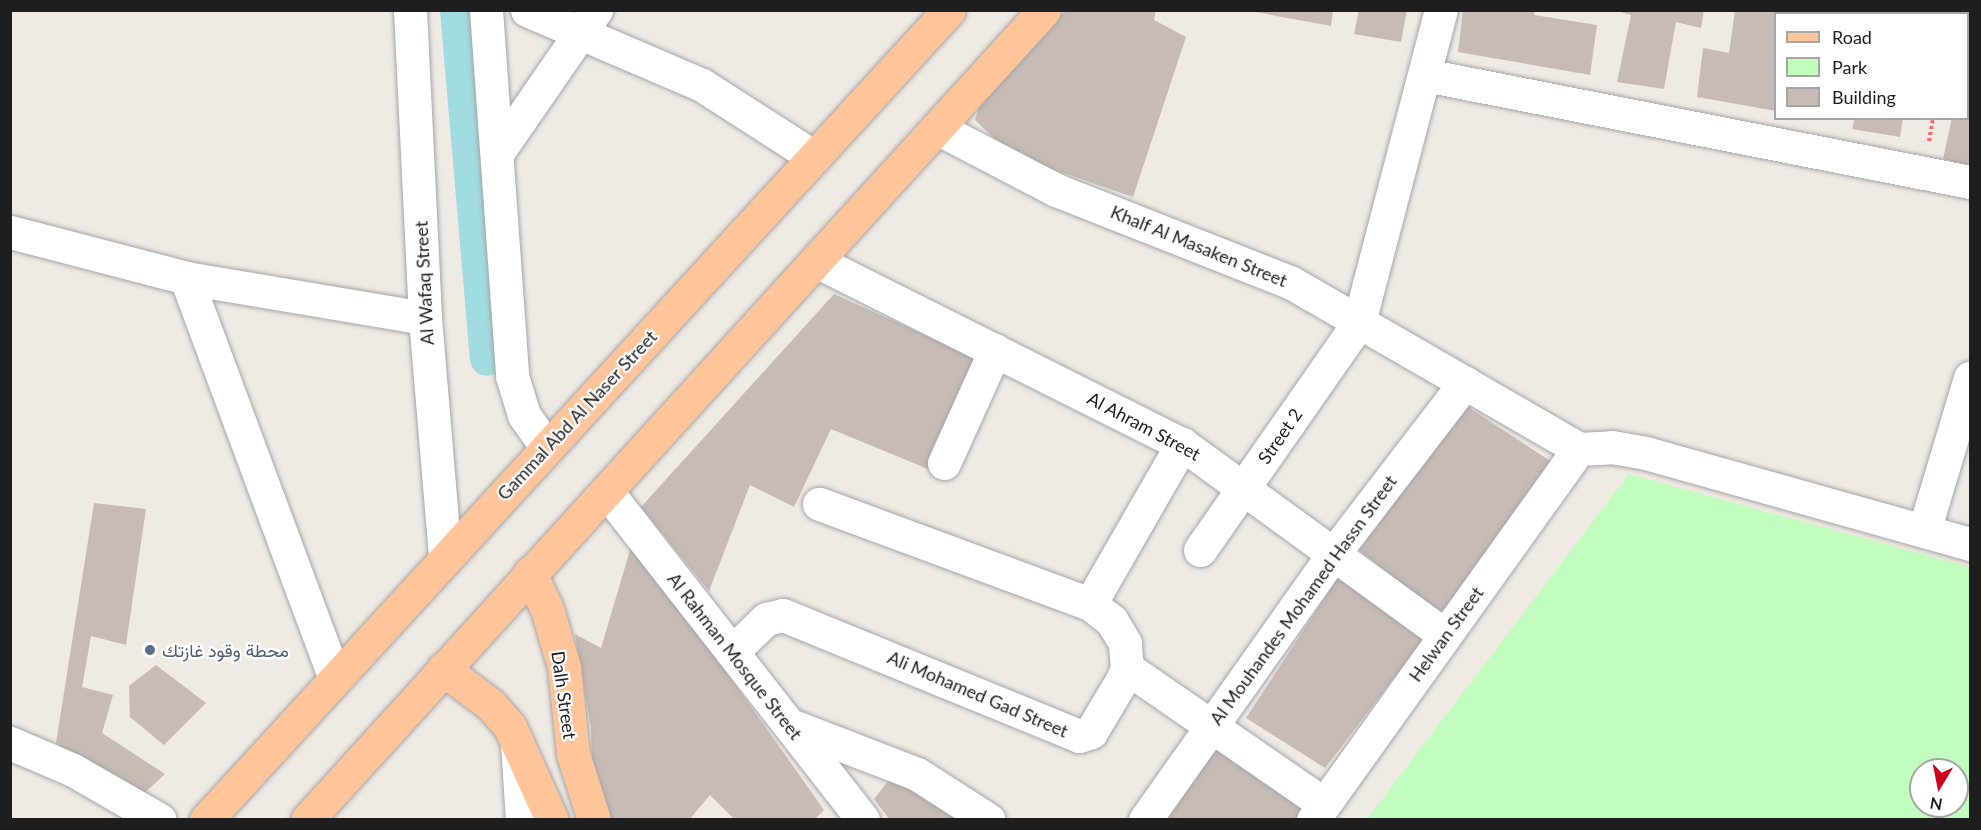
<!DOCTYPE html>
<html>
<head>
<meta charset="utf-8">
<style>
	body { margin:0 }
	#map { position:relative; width:1981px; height:830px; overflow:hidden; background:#f0eae4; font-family:Lato,Vazirmatn,sans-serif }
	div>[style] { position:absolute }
	.park>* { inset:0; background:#c1febd }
	.canal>* { height:34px; margin:-17px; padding:0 17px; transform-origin:17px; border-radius:17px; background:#a1dce1 }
	.building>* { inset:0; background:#c8bbb6 }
	.path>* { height:4px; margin-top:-2px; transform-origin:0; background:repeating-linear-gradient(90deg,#ff666c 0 3px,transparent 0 6px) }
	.roads { filter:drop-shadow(0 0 2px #a5a5a5) drop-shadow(0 0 2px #a5a5a5) }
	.minor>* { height:33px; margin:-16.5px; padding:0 16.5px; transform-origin:16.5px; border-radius:16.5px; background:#fff }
	.major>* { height:33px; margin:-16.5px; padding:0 16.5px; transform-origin:16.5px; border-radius:16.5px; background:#ffc49a }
	.dots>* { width:16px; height:16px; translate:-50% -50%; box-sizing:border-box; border:3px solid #fff; border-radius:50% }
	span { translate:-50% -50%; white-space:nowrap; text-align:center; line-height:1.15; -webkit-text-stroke:4.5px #fff; paint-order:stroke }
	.street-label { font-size:18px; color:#1e1e1e }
	.service-label { font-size:18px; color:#4e5e75 }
	.left { translate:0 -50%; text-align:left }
	.frame { position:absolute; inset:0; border:12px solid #1e1e1e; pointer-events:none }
	.legend { position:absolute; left:1774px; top:12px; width:195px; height:108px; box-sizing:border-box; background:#fff; border:2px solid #a5a5a5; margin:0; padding:8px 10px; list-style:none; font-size:18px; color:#1e1e1e }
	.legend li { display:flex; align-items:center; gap:12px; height:30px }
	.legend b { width:30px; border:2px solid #a5a5a5 }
	.north { position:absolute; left:1909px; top:758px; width:60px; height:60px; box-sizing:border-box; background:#fff; border:2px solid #a5a5a5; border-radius:50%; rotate:190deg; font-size:16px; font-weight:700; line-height:24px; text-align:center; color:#1e1e1e }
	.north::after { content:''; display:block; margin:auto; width:21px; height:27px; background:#cd001e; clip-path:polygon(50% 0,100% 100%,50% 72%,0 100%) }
</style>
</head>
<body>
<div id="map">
	<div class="park">
		<div style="clip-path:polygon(evenodd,1629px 474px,1970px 567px,1970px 819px,1367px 819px,1629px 474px,1921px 770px,1957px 770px,1957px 806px,1921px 806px,1921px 770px)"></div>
	</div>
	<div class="canal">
		<div style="left:457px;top:10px;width:350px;rotate:85.1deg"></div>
	</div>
	<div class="building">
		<div style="clip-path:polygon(1066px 10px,1156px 10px,1154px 20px,1186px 37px,1133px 197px,1012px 155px,975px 120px,983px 96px)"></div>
		<div style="clip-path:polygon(1245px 10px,1333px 10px,1331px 26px)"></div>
		<div style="clip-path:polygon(1359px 10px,1407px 10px,1401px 42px,1354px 34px)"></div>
		<div style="clip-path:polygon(1463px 10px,1535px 10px,1534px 15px,1597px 25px,1590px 75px,1458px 52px)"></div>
		<div style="clip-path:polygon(1613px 10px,1704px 10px,1701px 28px,1676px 22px,1664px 89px,1617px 82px,1631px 15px)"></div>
		<div style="clip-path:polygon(1735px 10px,1783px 10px,1776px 14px,1776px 111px,1697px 97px,1703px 48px,1729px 53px)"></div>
		<div style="clip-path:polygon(1812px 10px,1862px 10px,1872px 12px,1811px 14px)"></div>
		<div style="clip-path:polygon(1968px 49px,1970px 50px,1970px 165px,1943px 159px,1952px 118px,1968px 118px)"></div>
		<div style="clip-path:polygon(1855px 118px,1903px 118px,1900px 137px,1852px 129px)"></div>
		<div style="clip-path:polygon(834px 294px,980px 360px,928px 469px,831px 429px,794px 507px,750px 485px,709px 591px,641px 507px)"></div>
		<div style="clip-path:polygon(1465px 405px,1555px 464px,1444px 617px,1359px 550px)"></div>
		<div style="clip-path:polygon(94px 503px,146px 509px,126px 645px,91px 636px,82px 687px,113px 695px,102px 733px,165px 774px,138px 799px,56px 743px)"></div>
		<div style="clip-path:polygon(633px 540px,824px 810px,814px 820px,735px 820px,710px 795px,689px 820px,610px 820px,593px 793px,591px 728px,575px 634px,601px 648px)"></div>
		<div style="clip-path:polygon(1339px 576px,1423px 640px,1325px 768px,1246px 718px)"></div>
		<div style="clip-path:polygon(156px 665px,206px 703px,164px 745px,130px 717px,129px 686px)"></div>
		<div style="clip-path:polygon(1219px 746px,1307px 814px,1303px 820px,1164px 820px)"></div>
		<div style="clip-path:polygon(895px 772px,964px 820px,890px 820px,874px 799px)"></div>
	</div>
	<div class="path">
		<div style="left:1929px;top:141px;width:23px;rotate:-80deg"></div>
	</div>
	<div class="roads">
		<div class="minor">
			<div style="left:410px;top:10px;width:308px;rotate:87.2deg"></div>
			<div style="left:425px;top:318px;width:238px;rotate:85.2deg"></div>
			<div style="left:486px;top:10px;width:367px;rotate:85.9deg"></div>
			<div style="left:512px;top:376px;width:41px;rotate:72.9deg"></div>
			<div style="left:524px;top:415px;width:40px;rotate:55.1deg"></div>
			<div style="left:527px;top:10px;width:190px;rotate:23.2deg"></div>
			<div style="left:702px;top:85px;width:133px;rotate:32.7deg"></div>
			<div style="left:1920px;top:10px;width:16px;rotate:14deg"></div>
			<div style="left:1968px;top:19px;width:2px;rotate:27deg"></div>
			<div style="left:1425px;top:75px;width:555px;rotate:11.11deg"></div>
			<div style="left:937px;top:128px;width:134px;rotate:27.5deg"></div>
			<div style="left:1056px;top:190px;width:251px;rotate:21.5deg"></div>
			<div style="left:1290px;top:282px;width:334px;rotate:30deg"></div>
			<div style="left:498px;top:152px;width:173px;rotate:-55.4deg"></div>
			<div style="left:10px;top:232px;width:182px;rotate:14.6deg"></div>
			<div style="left:186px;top:278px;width:242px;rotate:9.5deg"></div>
			<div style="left:816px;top:261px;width:409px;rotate:26.6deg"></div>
			<div style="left:1182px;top:444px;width:325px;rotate:36deg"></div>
			<div style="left:186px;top:278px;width:427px;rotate:69.6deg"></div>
			<div style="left:1579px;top:449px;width:33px;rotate:-3deg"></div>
			<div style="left:1612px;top:447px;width:35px;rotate:10deg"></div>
			<div style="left:1646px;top:453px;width:337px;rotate:15.7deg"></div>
			<div style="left:944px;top:463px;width:124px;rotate:-65.7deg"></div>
			<div style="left:607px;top:492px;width:416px;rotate:52deg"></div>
			<div style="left:1924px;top:531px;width:160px;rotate:-73.3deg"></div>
			<div style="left:1200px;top:550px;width:278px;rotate:-55.1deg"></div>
			<div style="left:1359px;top:322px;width:323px;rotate:-75.3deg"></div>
			<div style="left:1090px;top:604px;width:185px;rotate:-60.1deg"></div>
			<div style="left:732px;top:652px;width:47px;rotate:-44.1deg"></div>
			<div style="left:766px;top:619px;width:17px;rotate:-13deg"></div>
			<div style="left:783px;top:615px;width:320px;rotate:22.2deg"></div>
			<div style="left:1079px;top:736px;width:13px;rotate:-18deg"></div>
			<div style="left:1091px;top:732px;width:61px;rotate:-59.2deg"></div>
			<div style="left:1122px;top:680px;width:13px;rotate:-67deg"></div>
			<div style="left:1127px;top:668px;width:25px;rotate:-95deg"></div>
			<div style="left:1125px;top:643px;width:26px;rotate:-121deg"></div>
			<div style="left:1112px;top:621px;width:28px;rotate:-142deg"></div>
			<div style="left:1090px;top:604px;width:289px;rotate:-159.7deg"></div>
			<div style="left:1127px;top:668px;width:239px;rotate:34.6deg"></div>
			<div style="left:790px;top:725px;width:136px;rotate:21.1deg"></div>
			<div style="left:917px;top:774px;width:85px;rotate:32.6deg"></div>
			<div style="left:10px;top:743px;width:69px;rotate:23.2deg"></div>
			<div style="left:73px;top:770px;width:100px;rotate:29.9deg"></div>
			<div style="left:517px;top:743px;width:77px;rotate:86.3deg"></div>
			<div style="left:1145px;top:820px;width:327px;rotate:-54.7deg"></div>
			<div style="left:1334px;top:553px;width:215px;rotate:-52.5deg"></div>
			<div style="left:1313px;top:820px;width:457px;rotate:-54.4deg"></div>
		</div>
		<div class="major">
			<div style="left:530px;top:573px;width:40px;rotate:65deg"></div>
			<div style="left:547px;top:609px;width:60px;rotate:73.7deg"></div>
			<div style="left:564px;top:667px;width:87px;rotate:84.1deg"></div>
			<div style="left:573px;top:754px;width:69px;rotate:72.3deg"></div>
			<div style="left:443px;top:669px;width:60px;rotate:36.9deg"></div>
			<div style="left:491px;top:705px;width:29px;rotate:49deg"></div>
			<div style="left:510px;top:727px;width:102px;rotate:65.7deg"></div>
			<div style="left:206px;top:820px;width:1099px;rotate:-47.47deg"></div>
			<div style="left:307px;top:820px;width:1095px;rotate:-47.7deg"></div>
		</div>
	</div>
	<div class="dots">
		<div style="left:150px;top:650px;background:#5c6f8a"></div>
	</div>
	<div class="street-label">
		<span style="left:1199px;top:246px;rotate:22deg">Khalf Al Masaken Street</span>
		<span style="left:424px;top:283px;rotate:-93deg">Al Wafaq Street</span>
		<span style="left:577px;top:415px;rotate:-47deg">Gammal Abd Al Naser Street</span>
		<span style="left:1144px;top:426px;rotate:28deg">Al Ahram Street</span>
		<span style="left:1280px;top:436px;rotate:-55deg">Street 2</span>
		<span style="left:1303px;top:600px;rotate:-54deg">Al Mouhandes Mohamed Hassn Street</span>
		<span style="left:1446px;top:634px;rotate:-54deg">Helwan Street</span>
		<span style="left:735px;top:656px;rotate:52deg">Al Rahman Mosque Street</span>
		<span style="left:978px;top:694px;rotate:23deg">Ali Mohamed Gad Street</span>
		<span style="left:564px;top:695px;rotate:82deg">Dalh Street</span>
	</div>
	<div class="service-label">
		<span class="left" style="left:162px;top:650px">محطة وقود غازتك</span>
	</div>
	<div class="frame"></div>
	<ul class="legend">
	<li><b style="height:8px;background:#ffc49a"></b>Road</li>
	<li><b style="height:16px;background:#c1febd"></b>Park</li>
	<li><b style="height:16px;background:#c8bbb6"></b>Building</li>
	</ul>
	<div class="north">N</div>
</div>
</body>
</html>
